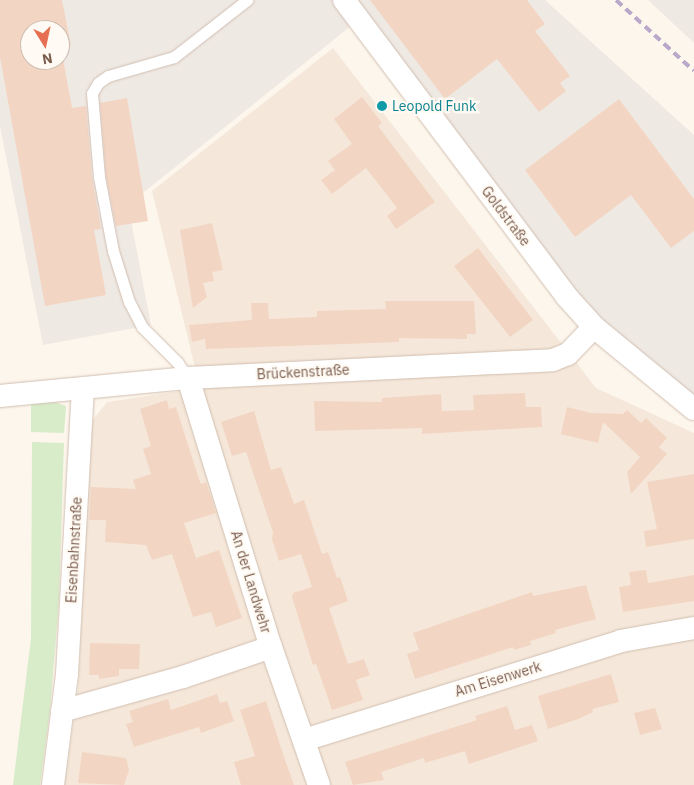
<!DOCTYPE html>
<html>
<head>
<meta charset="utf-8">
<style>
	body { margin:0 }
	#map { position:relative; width:694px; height:785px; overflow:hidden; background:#fdf6ec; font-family:"IBM Plex Sans",sans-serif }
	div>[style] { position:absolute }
	.residential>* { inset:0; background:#f5e8da }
	.industrial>* { inset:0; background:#efe9e4 }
	.green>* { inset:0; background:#d8ecc9 }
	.building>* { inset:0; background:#f3d5c3 }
	.roads { filter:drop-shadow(0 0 1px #d1beb0) drop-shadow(0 0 1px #d1beb0) }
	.service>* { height:11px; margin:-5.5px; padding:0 5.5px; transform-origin:5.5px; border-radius:5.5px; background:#fff }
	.minor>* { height:22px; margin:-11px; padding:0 11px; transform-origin:11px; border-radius:11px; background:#fff }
	.rail>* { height:4px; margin-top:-2px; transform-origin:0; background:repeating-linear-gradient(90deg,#b9a8c9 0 8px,transparent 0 13px) }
	.dots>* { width:14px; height:14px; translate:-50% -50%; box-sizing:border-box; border:2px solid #fffaf3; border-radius:50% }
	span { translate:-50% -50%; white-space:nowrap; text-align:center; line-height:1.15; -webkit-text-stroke:4.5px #fffaf3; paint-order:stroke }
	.culture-label { font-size:14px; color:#0d838f }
	.left { translate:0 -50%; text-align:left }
	.street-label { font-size:14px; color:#7a5c4d }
	.north { position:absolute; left:20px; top:20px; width:50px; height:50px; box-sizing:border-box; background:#fffaf3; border:1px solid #cabbb1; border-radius:50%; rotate:170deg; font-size:14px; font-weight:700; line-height:20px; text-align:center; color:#7a5c4d }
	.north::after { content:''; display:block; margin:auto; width:18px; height:22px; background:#e76f51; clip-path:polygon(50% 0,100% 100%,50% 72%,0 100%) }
</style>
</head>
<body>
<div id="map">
	<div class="residential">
		<div style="clip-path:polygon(333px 48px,596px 388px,694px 433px,694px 785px,64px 785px,78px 689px,91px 422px,107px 402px,200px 388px,152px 191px)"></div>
	</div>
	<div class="industrial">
		<div style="clip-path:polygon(evenodd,0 0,545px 0,694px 135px,694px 398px,606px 344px,362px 17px,128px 205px,151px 325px,43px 345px,0 126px,0 0,30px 30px,60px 30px,60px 60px,30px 60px,30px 30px)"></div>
		<div style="clip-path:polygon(648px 0,694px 0,694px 43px)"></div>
	</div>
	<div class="green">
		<div style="clip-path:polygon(55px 402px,66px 406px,64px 433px,31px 432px,31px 403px)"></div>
		<div style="clip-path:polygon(32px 442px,64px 443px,59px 599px,50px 711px,40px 785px,13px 785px,31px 638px)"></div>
	</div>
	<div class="building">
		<div style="clip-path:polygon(evenodd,0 0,62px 0,71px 46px,61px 48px,72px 108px,86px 106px,92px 178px,101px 229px,94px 230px,106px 295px,45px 306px,0 57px,0 0,30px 30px,60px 30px,60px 60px,30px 60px,30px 30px)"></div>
		<div style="clip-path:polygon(370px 0,527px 0,545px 24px,535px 31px,570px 76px,560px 83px,566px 91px,539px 112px,497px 59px,445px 99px)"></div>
		<div style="clip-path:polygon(362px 97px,382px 123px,378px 126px,435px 202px,396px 229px,387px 216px,397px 208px,366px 168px,332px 194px,321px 180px,335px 170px,328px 161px,352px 144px,334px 119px)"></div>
		<div style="clip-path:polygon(127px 98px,148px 221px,116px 226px,106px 176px,100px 103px)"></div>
		<div style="clip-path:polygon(619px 99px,694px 199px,694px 231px,671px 248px,631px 195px,575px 237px,525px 170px)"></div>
		<div style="clip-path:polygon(212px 223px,223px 270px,212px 272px,214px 281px,203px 283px,207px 297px,193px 308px,180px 230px)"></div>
		<div style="clip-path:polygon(478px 248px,533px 320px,510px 337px,454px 266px)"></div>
		<div style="clip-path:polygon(385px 301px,474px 301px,476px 334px,467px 334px,467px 339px,399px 338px,399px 342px,206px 349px,205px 339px,192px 342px,189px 325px,252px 320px,251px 303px,268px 303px,269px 319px,317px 317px,317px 311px,386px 309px)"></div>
		<div style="clip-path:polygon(525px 393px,526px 407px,541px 407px,542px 427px,422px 434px,422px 428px,315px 431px,314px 401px,382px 402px,382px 398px,441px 394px,442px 411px,474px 410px,473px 395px)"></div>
		<div style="clip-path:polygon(167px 400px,169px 409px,176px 407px,199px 479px,201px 484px,206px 482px,216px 513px,184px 523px,196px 558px,219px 550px,242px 618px,216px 627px,211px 612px,193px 617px,172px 554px,152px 560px,146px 545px,105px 542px,106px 520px,89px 520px,91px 487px,136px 489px,133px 480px,151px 474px,143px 449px,151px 446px,140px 409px)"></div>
		<div style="clip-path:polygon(567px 407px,591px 413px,623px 414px,627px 410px,641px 423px,646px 418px,667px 438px,659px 447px,667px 454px,631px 494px,627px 472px,640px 457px,603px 422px,598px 443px,561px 434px)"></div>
		<div style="clip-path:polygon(254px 411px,271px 470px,281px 467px,294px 504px,304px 500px,322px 554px,328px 552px,337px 578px,340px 577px,348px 601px,329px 608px,348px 664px,364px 659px,370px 675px,356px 680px,363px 700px,332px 710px,316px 664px,313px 665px,292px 597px,293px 593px,312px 587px,301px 554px,279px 561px,272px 539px,273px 532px,246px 452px,232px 456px,221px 422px)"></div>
		<div style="clip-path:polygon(694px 474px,694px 539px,646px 547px,644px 531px,657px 529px,647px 482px)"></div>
		<div style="clip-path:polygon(646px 570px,648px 583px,694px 575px,694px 601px,623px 612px,619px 587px,631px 585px,629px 572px)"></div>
		<div style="clip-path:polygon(586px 585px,596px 619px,555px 630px,556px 633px,530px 641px,531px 645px,514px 650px,513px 647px,415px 679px,407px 654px,419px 650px,413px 633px,532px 592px,533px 596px)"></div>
		<div style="clip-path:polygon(90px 643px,140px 644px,139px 669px,119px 669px,119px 676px,99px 679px,99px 675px,89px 675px)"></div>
		<div style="clip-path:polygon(611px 674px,619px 702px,592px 709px,593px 712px,578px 719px,548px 729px,538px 696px)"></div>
		<div style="clip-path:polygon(217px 694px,220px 703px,227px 701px,234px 721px,201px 733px,199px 727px,134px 747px,126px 724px,133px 722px,129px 711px,168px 699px,171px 710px)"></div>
		<div style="clip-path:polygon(266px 701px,284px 757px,294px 785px,241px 785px,234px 762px,255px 756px,240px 710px)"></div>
		<div style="clip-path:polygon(507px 706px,515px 730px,532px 725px,538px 741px,469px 764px,465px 751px,425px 763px,424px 758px,381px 772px,384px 780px,353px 785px,345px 762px,477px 720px,475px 716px)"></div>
		<div style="clip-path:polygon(655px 708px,662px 729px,640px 735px,634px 713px)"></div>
		<div style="clip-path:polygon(82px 752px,126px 758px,129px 770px,124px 785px,78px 783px)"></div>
	</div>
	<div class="roads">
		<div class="service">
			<div style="left:188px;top:378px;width:18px;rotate:-124deg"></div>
			<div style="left:178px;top:363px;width:51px;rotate:-135deg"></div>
			<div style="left:142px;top:327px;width:28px;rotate:-117deg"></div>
			<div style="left:129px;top:302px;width:53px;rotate:-107.4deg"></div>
			<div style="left:113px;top:251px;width:75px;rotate:-100.7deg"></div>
			<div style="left:99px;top:177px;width:84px;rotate:-94.8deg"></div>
			<div style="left:92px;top:93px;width:12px;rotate:-59deg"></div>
			<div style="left:98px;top:83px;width:12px;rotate:-35deg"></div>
			<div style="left:108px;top:76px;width:69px;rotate:-16.1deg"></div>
			<div style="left:174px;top:57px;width:93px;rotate:-38deg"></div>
		</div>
		<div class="minor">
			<div style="left:344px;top:0;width:371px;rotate:53.1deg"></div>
			<div style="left:567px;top:297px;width:40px;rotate:48deg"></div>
			<div style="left:594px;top:327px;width:129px;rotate:39.4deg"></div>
			<div style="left:188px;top:378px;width:282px;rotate:72.9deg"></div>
			<div style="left:271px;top:647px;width:146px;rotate:70.8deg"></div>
			<div style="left:0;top:396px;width:189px;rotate:-5.5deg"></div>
			<div style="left:188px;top:378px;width:365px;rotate:-2.8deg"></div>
			<div style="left:553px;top:360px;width:16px;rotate:-22deg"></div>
			<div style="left:568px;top:354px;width:37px;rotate:-46deg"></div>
			<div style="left:62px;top:711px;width:126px;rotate:-15.7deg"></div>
			<div style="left:183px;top:677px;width:93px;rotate:-18.8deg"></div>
			<div style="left:304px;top:740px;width:332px;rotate:-17.3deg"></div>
			<div style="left:621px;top:641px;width:74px;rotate:-10.1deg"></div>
			<div style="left:53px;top:785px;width:112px;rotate:-82.8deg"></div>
			<div style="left:67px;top:674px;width:286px;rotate:-86.8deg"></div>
		</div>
	</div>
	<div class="rail">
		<div style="left:616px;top:0;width:105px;rotate:42.3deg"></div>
	</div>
	<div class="dots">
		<div style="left:382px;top:106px;background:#0f9aa8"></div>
	</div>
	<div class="culture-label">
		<span class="left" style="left:392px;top:106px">Leopold Funk</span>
	</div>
	<div class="street-label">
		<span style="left:506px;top:216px;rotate:53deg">Goldstraße</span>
		<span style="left:303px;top:372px;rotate:-3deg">Brückenstraße</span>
		<span style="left:74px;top:550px;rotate:-87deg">Eisenbahnstraße</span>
		<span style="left:251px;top:582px;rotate:73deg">An der Landwehr</span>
		<span style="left:498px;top:679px;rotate:-17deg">Am Eisenwerk</span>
	</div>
	<div class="north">N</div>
</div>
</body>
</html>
